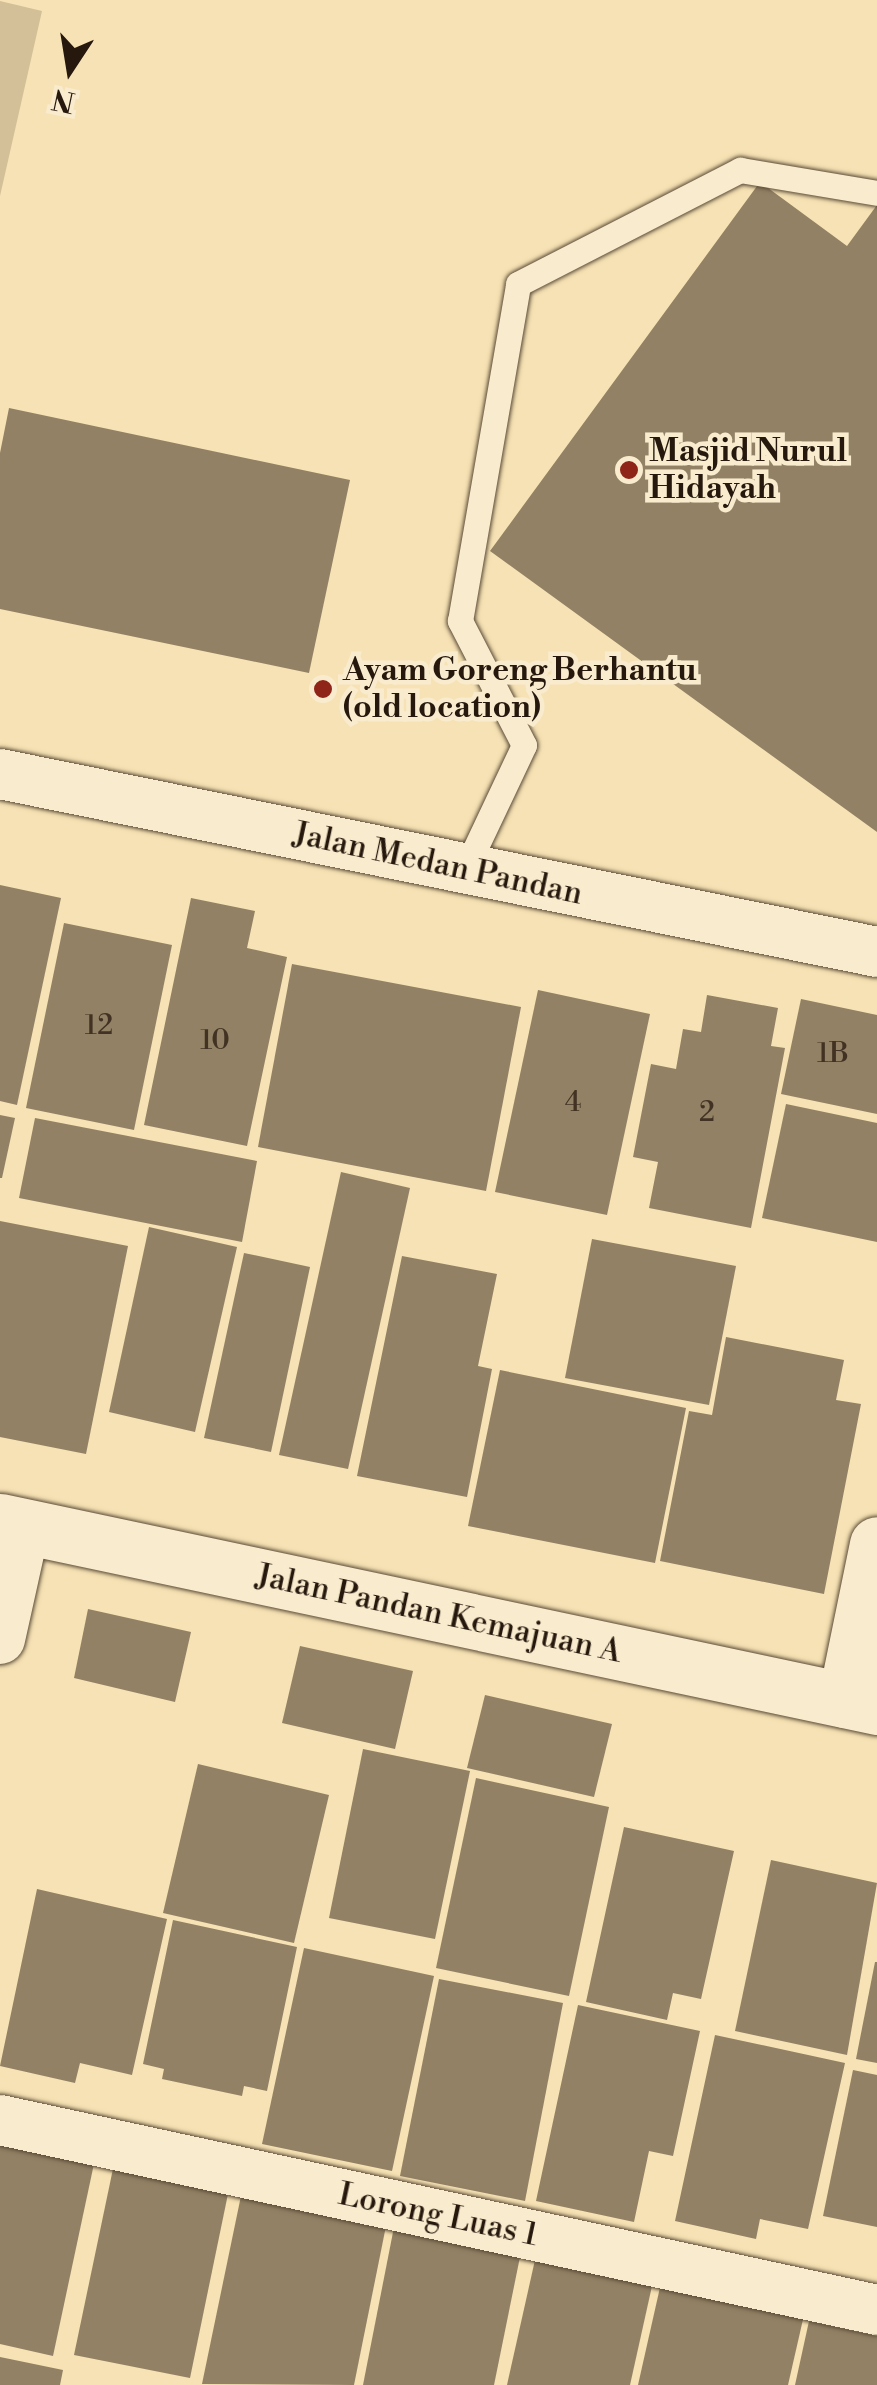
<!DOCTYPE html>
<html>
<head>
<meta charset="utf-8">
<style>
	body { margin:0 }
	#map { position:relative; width:877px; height:2385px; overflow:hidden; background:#f6e2b4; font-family:"Libre Bodoni",serif }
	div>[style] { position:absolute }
	.green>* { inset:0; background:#d3c098 }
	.building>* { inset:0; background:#928164 }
	.roads { filter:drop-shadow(0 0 2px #5a4a37) drop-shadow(0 0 2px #5a4a37) }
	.service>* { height:25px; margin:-12.5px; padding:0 12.5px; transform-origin:12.5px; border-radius:12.5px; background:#f9ecce }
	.minor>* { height:50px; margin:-25px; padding:0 25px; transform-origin:25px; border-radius:25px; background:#f9ecce }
	.tertiary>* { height:55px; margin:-27.5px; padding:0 27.5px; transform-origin:27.5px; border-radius:27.5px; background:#f9ecce }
	.dots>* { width:28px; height:28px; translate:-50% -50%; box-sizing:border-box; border:5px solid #f9ecce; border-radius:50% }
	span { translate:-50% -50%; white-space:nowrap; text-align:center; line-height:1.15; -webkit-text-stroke:9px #f9ecce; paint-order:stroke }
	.number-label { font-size:28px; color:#413223 }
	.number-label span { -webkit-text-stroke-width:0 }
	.poi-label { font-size:32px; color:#26180d; font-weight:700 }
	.left { translate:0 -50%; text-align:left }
	.street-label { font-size:32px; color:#26180d }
	.north { position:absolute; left:20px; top:20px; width:100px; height:100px; -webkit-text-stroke:8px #f9ecce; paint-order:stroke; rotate:192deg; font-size:28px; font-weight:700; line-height:40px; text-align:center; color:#26180d }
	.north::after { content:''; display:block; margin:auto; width:35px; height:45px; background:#26180d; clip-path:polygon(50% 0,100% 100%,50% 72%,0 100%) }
</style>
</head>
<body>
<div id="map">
	<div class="green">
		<div style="clip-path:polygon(0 1px,42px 11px,0 196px)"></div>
	</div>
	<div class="building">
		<div style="clip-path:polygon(760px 182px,847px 246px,877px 205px,877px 832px,490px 551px)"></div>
		<div style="clip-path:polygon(9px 408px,350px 480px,309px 673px,0 609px,0 453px)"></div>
		<div style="clip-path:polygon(0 885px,61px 898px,17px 1105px,0 1101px)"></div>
		<div style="clip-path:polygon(191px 898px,255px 911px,247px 948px,287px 957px,247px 1146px,144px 1125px)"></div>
		<div style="clip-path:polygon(64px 923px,172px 945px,134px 1130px,26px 1108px)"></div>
		<div style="clip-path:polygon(292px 964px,521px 1007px,486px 1191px,258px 1147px)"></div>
		<div style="clip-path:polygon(538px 990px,650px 1014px,607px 1215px,495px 1192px)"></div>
		<div style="clip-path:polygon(707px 995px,778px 1008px,771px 1046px,785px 1048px,751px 1228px,649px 1208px,658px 1162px,633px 1157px,651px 1064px,676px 1069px,683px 1029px,701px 1032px)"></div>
		<div style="clip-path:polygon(801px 999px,877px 1015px,877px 1114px,781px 1094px)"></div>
		<div style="clip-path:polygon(786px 1104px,877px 1123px,877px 1242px,762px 1218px)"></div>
		<div style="clip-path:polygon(0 1115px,15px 1118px,2px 1178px,0 1178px)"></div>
		<div style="clip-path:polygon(35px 1118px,257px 1161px,242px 1242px,19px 1198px)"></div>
		<div style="clip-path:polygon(341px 1172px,410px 1188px,348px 1469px,279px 1455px)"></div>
		<div style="clip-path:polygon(0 1221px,128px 1246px,86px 1454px,0 1437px)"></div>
		<div style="clip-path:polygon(149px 1227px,237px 1247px,195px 1432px,109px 1412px)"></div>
		<div style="clip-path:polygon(592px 1239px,736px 1266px,709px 1405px,565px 1378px)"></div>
		<div style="clip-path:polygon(244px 1253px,310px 1267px,271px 1452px,204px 1438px)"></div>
		<div style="clip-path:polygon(402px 1256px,497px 1274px,478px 1366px,492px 1369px,467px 1497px,357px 1476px)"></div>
		<div style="clip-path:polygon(726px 1337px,844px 1360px,836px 1400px,861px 1404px,824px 1594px,660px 1561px,689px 1411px,712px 1415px)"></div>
		<div style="clip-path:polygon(500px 1370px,686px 1408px,655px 1563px,468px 1526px)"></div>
		<div style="clip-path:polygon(88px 1609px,191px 1632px,175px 1702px,74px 1678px)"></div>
		<div style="clip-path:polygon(300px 1646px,413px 1671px,395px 1749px,282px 1723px)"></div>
		<div style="clip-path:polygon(485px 1695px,612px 1724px,594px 1797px,467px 1768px)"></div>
		<div style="clip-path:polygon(363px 1749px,470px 1771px,435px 1939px,329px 1918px)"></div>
		<div style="clip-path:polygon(198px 1764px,329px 1795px,294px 1943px,163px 1913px)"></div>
		<div style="clip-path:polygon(476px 1778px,609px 1807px,569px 1996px,436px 1968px)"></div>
		<div style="clip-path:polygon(624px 1827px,734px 1851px,701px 1999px,673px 1993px,667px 2020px,586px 2002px)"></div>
		<div style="clip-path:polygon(771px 1860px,877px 1883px,847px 2055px,735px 2031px)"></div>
		<div style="clip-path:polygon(37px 1889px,167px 1919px,132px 2075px,80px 2063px,75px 2083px,0 2066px)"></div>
		<div style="clip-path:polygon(173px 1920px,297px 1947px,267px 2091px,244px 2086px,242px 2096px,162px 2079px,164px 2069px,143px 2064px)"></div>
		<div style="clip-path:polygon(304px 1948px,434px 1976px,392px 2171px,262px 2144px)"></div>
		<div style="clip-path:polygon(875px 1962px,877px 1962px,877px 2063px,856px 2059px)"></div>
		<div style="clip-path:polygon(439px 1979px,563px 2003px,525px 2201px,400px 2176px)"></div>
		<div style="clip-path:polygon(578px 2005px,700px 2031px,673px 2156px,649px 2151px,634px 2222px,536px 2201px)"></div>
		<div style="clip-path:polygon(715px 2035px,845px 2063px,808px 2229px,760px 2219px,756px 2239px,675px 2221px)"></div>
		<div style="clip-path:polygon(853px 2070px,877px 2075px,877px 2227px,823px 2216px)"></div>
		<div style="clip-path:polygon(0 2139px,95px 2159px,53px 2356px,0 2344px)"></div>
		<div style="clip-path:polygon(114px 2164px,229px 2189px,190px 2378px,74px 2355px)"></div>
		<div style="clip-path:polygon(242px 2191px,387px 2221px,354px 2385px,202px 2384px)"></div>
		<div style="clip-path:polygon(395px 2222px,522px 2247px,494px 2385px,363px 2385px)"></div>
		<div style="clip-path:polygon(537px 2251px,654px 2277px,630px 2385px,507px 2385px)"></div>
		<div style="clip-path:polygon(661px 2283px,804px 2315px,788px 2385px,638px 2385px)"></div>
		<div style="clip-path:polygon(809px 2321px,877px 2336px,877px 2385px,795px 2385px)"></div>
		<div style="clip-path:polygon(0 2357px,63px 2370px,60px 2385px,0 2385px)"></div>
	</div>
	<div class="roads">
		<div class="service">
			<div style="left:465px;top:870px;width:138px;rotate:-64.7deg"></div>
			<div style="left:524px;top:745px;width:140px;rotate:-117.3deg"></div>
			<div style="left:460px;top:621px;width:342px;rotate:-80.2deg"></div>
			<div style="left:518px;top:284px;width:250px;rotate:-27.2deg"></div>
			<div style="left:740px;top:170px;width:139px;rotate:9.5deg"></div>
		</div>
		<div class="minor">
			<div style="left:0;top:774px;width:895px;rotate:11.47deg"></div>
			<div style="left:0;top:1639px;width:116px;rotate:-77.5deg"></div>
			<div style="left:0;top:2120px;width:897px;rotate:12.22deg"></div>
		</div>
		<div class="tertiary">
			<div style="left:0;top:1521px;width:897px;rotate:11.97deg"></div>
			<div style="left:845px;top:1700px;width:159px;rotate:-78.4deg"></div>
		</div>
	</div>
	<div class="dots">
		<div style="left:629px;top:470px;background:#8f2418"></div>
		<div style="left:323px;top:689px;background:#8f2418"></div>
	</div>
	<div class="number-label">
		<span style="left:99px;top:1026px">12</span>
		<span style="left:215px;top:1041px">10</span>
		<span style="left:833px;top:1054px">1B</span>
		<span style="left:573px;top:1103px">4</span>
		<span style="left:707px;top:1113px">2</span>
	</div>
	<div class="poi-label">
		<span class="left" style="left:649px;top:470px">Masjid Nurul<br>Hidayah</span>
		<span class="left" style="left:343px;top:689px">Ayam Goreng Berhantu<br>(old location)</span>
	</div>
	<div class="street-label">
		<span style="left:438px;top:864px;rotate:12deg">Jalan Medan Pandan</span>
		<span style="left:439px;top:1614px;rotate:12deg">Jalan Pandan Kemajuan A</span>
		<span style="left:438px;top:2215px;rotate:12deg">Lorong Luas 1</span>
	</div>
	<div class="north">N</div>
</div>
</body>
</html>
